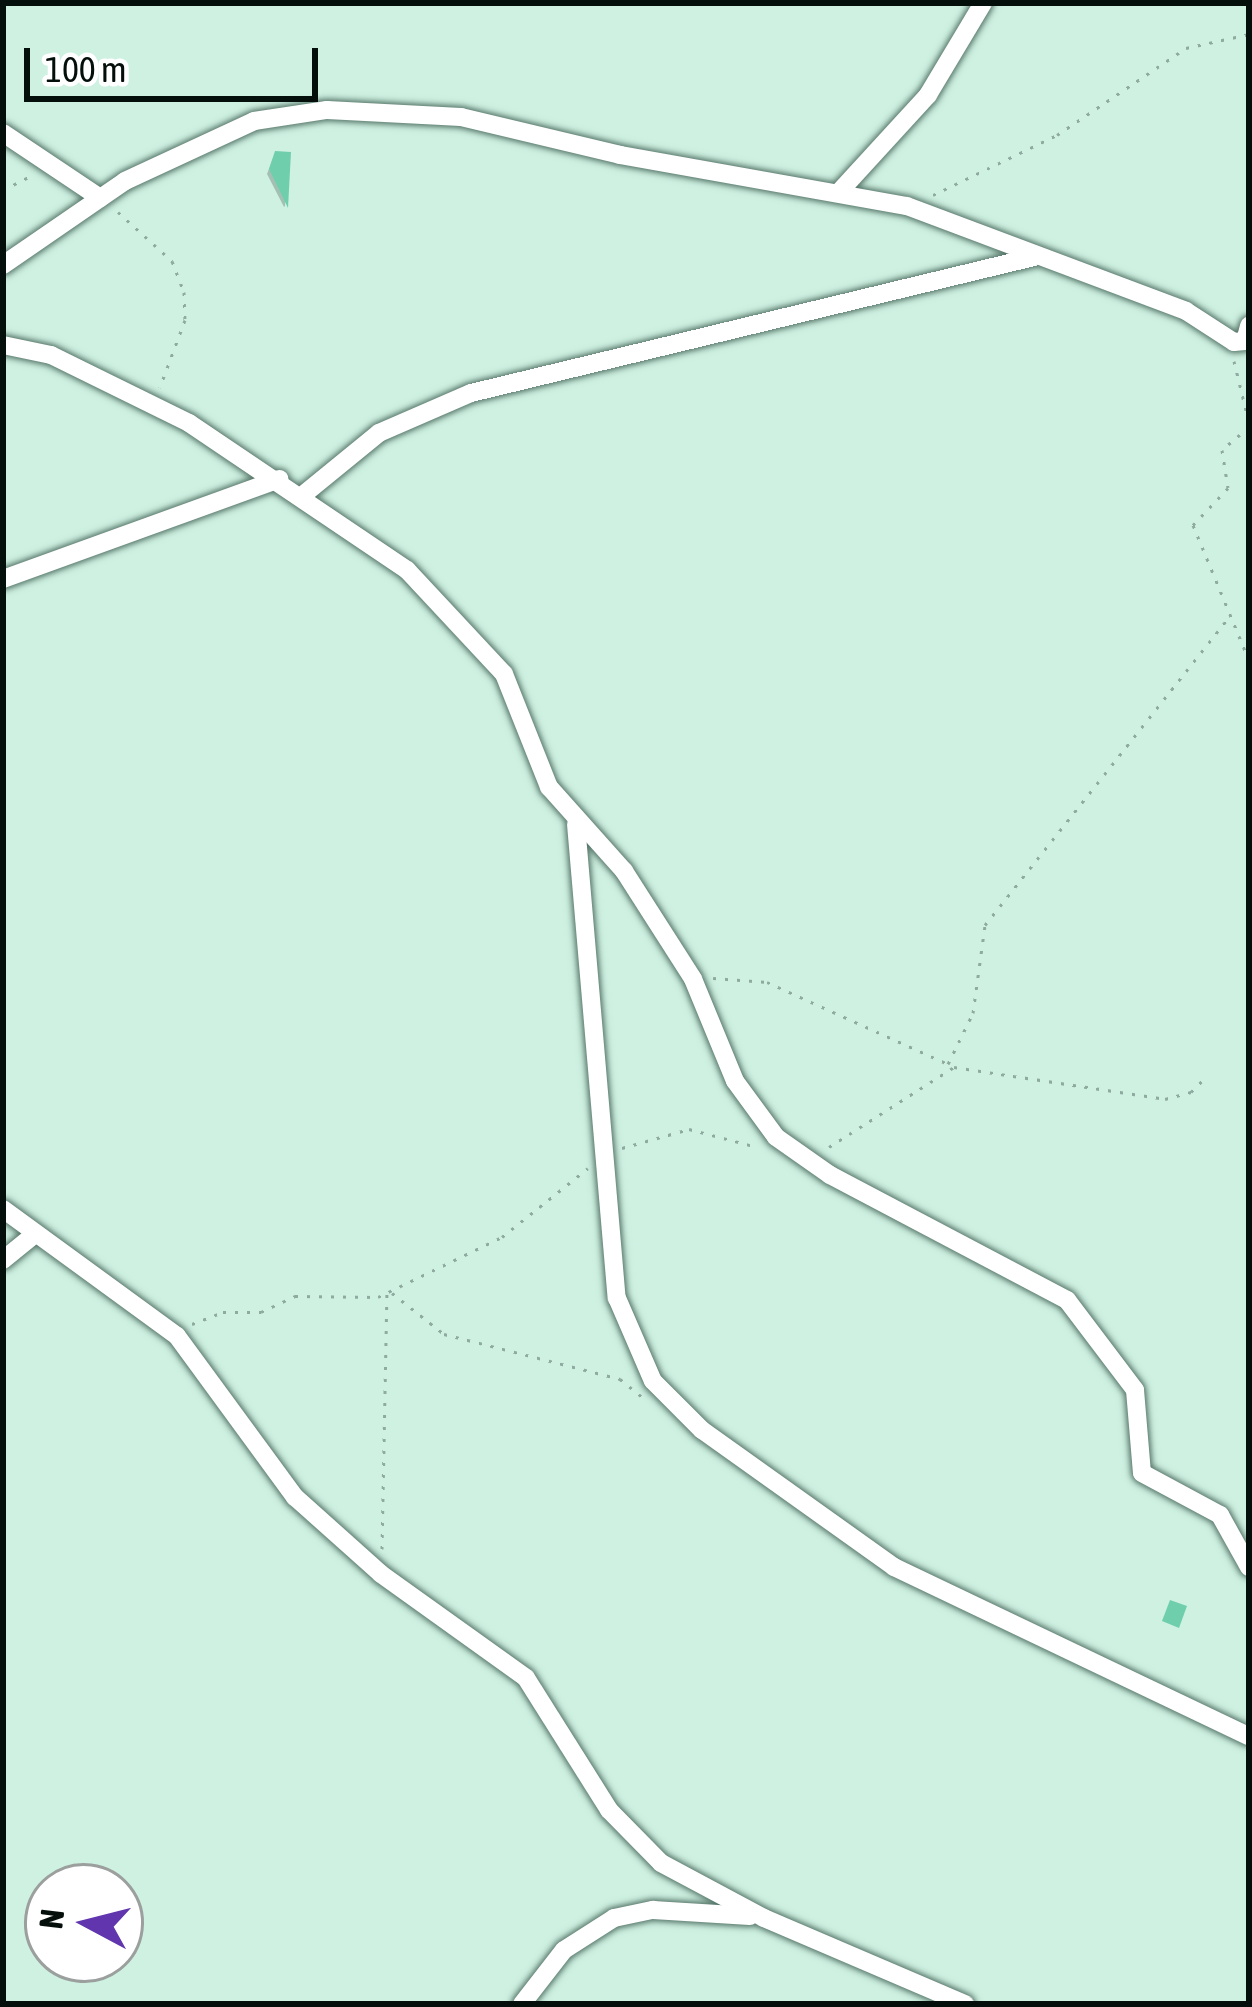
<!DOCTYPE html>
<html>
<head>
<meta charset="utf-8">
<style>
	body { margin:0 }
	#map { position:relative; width:1252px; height:2007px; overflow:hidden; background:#cef1e2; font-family:"Asap Condensed",sans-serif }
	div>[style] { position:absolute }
	.shadow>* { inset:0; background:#0003 }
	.building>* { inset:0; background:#6fcfad }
	.path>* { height:3px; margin-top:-1.5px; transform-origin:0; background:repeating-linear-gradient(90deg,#8fab9f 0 3px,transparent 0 12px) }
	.roads { filter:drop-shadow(0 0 3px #57776a) drop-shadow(0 0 3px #57776a) }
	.minor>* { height:18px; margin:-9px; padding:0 9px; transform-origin:9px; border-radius:9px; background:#fff }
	span { translate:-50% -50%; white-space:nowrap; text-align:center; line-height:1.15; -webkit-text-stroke:10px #fff; paint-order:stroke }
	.frame { position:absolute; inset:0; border:6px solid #040f0b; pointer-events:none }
	.north { position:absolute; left:24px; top:1863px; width:120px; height:120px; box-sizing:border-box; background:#fff; border:3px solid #9b9f9d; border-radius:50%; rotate:277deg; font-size:33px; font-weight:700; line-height:48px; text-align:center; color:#040f0b }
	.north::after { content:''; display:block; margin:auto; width:42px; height:54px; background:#6035ad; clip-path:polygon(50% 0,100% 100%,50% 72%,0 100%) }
	.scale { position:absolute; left:24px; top:48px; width:294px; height:54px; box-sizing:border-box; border:6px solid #040f0b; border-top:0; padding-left:15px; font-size:36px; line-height:42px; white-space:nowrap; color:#040f0b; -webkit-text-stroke:9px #fff; paint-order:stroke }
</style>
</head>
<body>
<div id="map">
	<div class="shadow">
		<div style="clip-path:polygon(287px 155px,285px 206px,284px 207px,267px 174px,273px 158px)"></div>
	</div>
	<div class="building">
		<div style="clip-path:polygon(275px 151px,291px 152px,288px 208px,269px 169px)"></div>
		<div style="clip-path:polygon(1170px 1600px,1187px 1606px,1179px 1628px,1162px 1621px)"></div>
	</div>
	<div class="path">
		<div style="left:3px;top:190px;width:34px;rotate:-27deg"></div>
		<div style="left:933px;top:195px;width:138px;rotate:-25.8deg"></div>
		<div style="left:1057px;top:135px;width:156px;rotate:-34deg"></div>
		<div style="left:1186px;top:48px;width:65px;rotate:-12.5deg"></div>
		<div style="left:118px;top:212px;width:73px;rotate:42.2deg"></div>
		<div style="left:172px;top:261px;width:33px;rotate:69deg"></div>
		<div style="left:184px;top:292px;width:28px;rotate:88deg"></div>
		<div style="left:185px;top:320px;width:72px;rotate:110.5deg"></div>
		<div style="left:1234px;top:361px;width:64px;rotate:76.4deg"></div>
		<div style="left:1249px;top:427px;width:35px;rotate:140deg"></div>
		<div style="left:1222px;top:450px;width:38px;rotate:81deg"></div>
		<div style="left:1228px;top:488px;width:51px;rotate:133.4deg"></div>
		<div style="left:1193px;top:525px;width:146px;rotate:67.5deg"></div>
		<div style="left:713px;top:978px;width:54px;rotate:4.2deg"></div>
		<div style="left:767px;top:982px;width:199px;rotate:24.4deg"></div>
		<div style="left:948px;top:1064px;width:57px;rotate:-63.9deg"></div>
		<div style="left:973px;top:1013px;width:89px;rotate:-82.2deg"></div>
		<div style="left:985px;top:925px;width:389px;rotate:-51.6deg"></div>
		<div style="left:829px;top:1147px;width:148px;rotate:-32.6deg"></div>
		<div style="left:954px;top:1067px;width:213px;rotate:8.6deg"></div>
		<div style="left:1165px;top:1099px;width:27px;rotate:-15deg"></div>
		<div style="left:1191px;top:1092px;width:21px;rotate:-45deg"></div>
		<div style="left:622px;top:1148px;width:70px;rotate:-15.8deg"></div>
		<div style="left:689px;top:1129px;width:70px;rotate:14.8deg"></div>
		<div style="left:392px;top:1293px;width:66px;rotate:38.3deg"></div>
		<div style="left:444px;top:1334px;width:182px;rotate:14.3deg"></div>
		<div style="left:620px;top:1379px;width:28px;rotate:39deg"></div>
		<div style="left:192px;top:1324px;width:33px;rotate:-21deg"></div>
		<div style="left:223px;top:1312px;width:38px"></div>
		<div style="left:261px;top:1312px;width:38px;rotate:-25deg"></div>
		<div style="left:295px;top:1296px;width:83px;rotate:0.7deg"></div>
		<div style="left:378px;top:1297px;width:138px;rotate:-25.8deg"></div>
		<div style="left:502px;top:1237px;width:110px;rotate:-38.7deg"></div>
		<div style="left:382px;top:1549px;width:255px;rotate:-88.9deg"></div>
	</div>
	<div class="roads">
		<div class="minor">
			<div style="left:3px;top:133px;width:117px;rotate:33.8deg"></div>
			<div style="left:841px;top:190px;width:129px;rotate:-47.5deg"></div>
			<div style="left:928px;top:95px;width:107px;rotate:-59.1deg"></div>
			<div style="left:3px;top:265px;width:148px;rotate:-34.5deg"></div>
			<div style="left:125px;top:181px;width:142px;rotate:-24.9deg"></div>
			<div style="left:254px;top:121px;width:74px;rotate:-8.6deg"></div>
			<div style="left:327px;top:110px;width:134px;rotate:3deg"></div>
			<div style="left:461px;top:117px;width:163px;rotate:13.4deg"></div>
			<div style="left:620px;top:155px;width:291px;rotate:10.1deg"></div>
			<div style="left:907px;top:206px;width:298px;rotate:20.6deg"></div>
			<div style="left:1186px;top:311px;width:57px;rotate:32.9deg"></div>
			<div style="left:1234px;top:342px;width:11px;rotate:-5deg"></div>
			<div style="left:1245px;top:341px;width:16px;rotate:-75deg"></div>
			<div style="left:3px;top:345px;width:49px;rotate:11.8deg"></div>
			<div style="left:51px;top:355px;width:154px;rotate:26.2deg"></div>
			<div style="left:189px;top:423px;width:263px;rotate:34deg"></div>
			<div style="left:407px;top:570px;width:142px;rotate:47deg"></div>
			<div style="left:504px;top:674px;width:122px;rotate:68.3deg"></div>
			<div style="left:549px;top:787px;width:113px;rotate:48.2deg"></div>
			<div style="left:624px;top:871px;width:128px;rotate:57.4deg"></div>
			<div style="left:693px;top:979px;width:110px;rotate:67.6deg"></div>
			<div style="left:735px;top:1081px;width:69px;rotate:53.8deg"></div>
			<div style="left:776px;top:1137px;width:66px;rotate:35.1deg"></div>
			<div style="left:830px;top:1175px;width:268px;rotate:27.8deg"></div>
			<div style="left:1067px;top:1300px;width:113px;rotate:52.9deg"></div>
			<div style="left:1135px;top:1390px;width:83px;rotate:85.2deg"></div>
			<div style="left:1142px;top:1473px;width:89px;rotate:28.3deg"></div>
			<div style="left:1220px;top:1515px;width:60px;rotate:60.9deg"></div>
			<div style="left:303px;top:495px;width:98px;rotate:-39.2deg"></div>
			<div style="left:379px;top:433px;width:100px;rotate:-23.5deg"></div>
			<div style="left:471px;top:393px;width:579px;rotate:-13.58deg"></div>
			<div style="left:3px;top:579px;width:294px;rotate:-19.9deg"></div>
			<div style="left:576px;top:824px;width:476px;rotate:85.1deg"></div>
			<div style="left:617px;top:1298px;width:90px;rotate:66.6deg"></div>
			<div style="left:653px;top:1381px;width:69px;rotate:45deg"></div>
			<div style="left:702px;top:1430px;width:236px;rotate:35.5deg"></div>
			<div style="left:894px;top:1567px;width:393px;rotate:25.5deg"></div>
			<div style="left:3px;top:1209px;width:215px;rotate:36.1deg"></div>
			<div style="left:177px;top:1336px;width:200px;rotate:53.8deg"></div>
			<div style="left:295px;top:1497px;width:115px;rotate:41.8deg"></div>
			<div style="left:381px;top:1574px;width:178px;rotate:35.6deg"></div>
			<div style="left:526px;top:1678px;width:156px;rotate:57.8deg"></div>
			<div style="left:609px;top:1810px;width:74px;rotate:45.5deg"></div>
			<div style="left:661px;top:1863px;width:117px;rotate:28.1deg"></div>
			<div style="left:764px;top:1918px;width:219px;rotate:23.2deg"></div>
			<div style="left:3px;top:1260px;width:40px;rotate:-39deg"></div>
			<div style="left:522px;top:2004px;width:68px;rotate:-52.1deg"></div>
			<div style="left:564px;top:1950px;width:59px;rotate:-32.6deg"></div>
			<div style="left:614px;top:1918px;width:40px;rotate:-12deg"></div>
			<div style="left:653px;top:1910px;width:97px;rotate:3.5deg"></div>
		</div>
	</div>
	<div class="frame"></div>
	<div class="north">N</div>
	<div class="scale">100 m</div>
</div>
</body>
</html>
